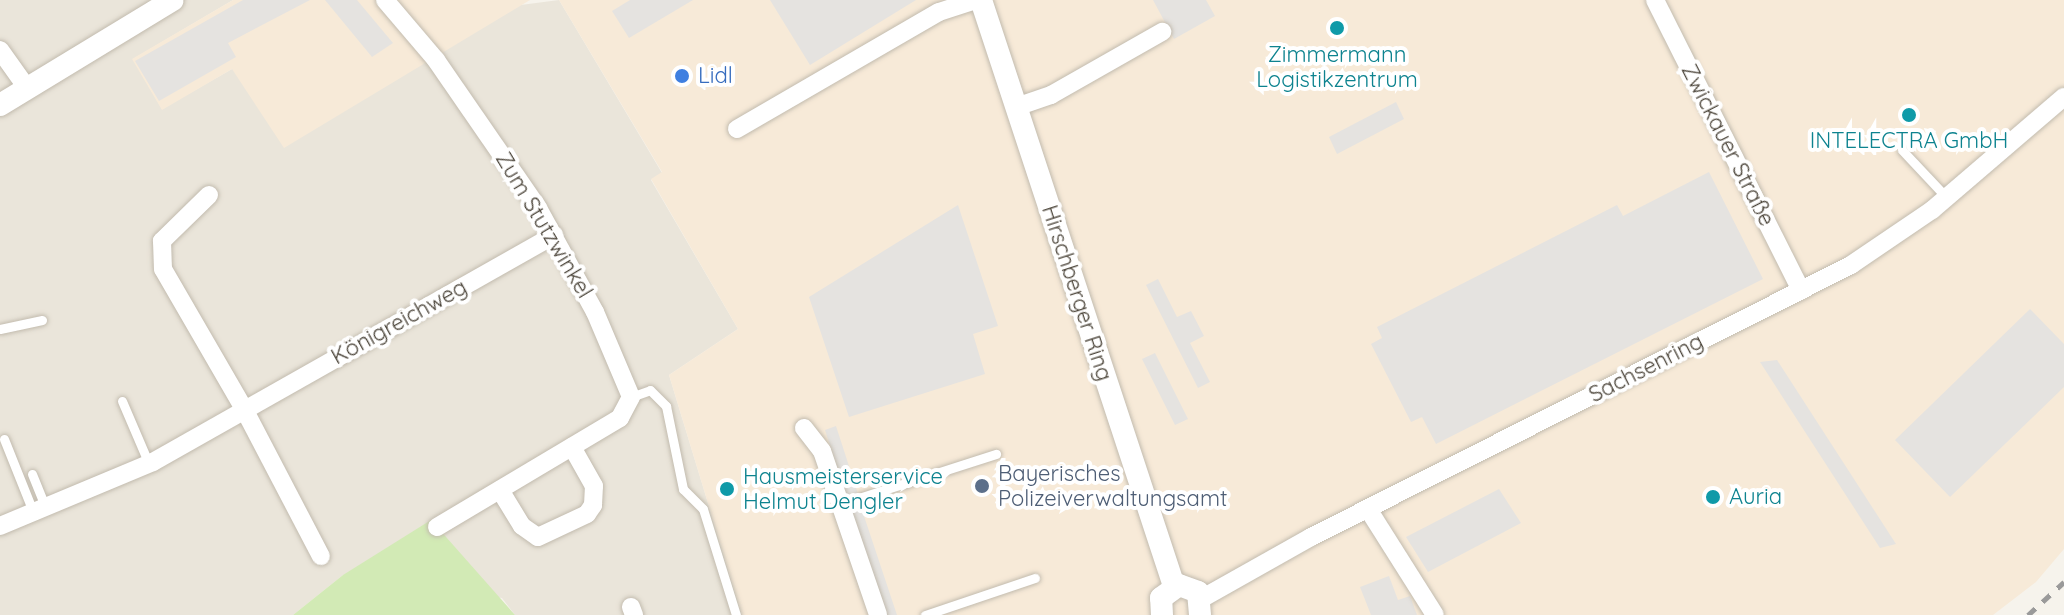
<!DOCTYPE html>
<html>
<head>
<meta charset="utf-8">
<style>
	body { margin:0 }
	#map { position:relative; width:2064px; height:615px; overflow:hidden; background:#f6f3ec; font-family:Quicksand,sans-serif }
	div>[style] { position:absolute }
	.residential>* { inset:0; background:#eae5da }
	.commercial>* { inset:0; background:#f7ead8 }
	.green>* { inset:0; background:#d2eab5 }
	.parking>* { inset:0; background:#e5e3e0 }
	.roads { filter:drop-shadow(0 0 2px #c2bbae) drop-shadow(0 0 2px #c2bbae) }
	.service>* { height:9px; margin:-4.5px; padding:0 4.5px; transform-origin:4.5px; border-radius:4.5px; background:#fff }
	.minor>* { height:18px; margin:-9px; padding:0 9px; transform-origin:9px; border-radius:9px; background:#fff }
	.tertiary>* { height:22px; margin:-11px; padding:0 11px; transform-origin:11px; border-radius:11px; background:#fff }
	.rail>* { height:5px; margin-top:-2.5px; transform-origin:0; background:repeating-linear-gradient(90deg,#9a9a9a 0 10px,transparent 0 20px) }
	.dots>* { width:22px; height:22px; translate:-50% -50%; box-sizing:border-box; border:4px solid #fff; border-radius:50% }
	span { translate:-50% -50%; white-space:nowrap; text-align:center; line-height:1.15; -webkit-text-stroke:8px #fff; paint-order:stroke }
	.culture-label { font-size:22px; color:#0d838f }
	.left { translate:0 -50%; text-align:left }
	.shop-label { font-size:22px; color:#366cbe }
	.street-label { font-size:22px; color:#4b4439 }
	.service-label { font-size:22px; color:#4e5e75 }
</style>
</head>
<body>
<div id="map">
	<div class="residential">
		<div style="clip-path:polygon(0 0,233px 0,133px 59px,162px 109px,232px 69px,446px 46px,513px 6px,559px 0,662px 173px,651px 180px,738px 329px,669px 375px,742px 615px,515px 615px,502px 598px,343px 575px,293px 615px,0 615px)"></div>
	</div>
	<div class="commercial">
		<div style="clip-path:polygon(233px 0,530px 0,284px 148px,232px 69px,162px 110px,132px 59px)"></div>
		<div style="clip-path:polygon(559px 0,2064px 0,2064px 549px,2036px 582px,1993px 615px,742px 615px,669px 375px,738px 329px,651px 179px,662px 172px)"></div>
	</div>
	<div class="green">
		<div style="clip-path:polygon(431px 520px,515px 615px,293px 615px,343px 575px)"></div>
	</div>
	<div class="parking">
		<div style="clip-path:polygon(243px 0,310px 0,228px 43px,236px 57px,159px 101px,135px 61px)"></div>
		<div style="clip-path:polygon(325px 0,357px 0,393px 43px,372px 57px)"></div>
		<div style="clip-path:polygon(630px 0,693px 0,629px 38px,612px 11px)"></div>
		<div style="clip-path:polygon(770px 0,916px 0,810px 65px)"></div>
		<div style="clip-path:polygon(1153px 0,1206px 0,1215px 16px,1174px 39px)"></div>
		<div style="clip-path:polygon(1396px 102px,1404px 119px,1337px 154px,1329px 137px)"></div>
		<div style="clip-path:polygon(1709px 172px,1763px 279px,1436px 444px,1422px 417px,1411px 422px,1371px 344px,1382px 338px,1377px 327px,1617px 205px,1623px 216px)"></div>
		<div style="clip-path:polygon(958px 205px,998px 326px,973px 334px,985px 374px,849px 417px,809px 297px)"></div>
		<div style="clip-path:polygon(1158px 279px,1177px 317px,1191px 311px,1204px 336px,1190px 343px,1210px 382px,1198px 388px,1146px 285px)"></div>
		<div style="clip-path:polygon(2030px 309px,2064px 344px,2064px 387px,1950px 497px,1895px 440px)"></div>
		<div style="clip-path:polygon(1155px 353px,1188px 419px,1175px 425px,1142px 359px)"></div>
		<div style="clip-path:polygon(1777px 360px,1896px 544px,1880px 548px,1760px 362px)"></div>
		<div style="clip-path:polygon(836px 426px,858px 494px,847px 498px,825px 430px)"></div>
		<div style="clip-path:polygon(1499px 489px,1521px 523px,1428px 572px,1406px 537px)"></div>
		<div style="clip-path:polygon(861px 507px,897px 615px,885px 615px,850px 510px)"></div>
		<div style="clip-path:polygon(1389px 576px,1398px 600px,1410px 596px,1417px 615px,1371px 615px,1360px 587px)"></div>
	</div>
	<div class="roads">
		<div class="service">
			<div style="left:1902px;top:150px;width:66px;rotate:46.8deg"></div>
			<div style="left:0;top:329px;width:43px;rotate:-12.1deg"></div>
			<div style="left:631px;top:397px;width:20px;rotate:-20deg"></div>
			<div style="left:650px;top:390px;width:23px;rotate:45deg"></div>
			<div style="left:666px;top:406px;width:85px;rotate:78.4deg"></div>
			<div style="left:683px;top:489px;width:28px;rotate:45deg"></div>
			<div style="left:703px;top:509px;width:111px;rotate:72.7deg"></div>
			<div style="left:122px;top:401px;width:69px;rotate:66.8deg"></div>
			<div style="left:4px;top:439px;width:81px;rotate:68.2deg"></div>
			<div style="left:32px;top:474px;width:37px;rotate:68deg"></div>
			<div style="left:840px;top:504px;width:164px;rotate:-17.8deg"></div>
			<div style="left:925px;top:615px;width:116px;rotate:-18.6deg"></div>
		</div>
		<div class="minor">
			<div style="left:385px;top:0;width:79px;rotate:49.6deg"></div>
			<div style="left:436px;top:60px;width:180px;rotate:55.4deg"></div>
			<div style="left:538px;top:208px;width:119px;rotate:61.3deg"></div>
			<div style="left:595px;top:312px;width:92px;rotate:67deg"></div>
			<div style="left:631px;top:397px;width:24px;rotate:118deg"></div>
			<div style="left:620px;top:418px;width:213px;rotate:149.2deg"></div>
			<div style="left:1655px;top:0;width:325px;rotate:63.3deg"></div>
			<div style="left:0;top:50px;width:47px;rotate:54.6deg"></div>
			<div style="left:1016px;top:107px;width:37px;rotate:-19deg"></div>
			<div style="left:1051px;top:95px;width:128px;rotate:-29.6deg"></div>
			<div style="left:737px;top:129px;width:233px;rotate:-30.1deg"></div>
			<div style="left:939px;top:12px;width:38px;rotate:-18deg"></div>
			<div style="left:209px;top:195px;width:66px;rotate:135.6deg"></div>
			<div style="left:162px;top:241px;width:28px;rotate:88deg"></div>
			<div style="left:163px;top:269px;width:162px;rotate:59.9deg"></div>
			<div style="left:244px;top:409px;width:166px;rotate:62.4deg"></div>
			<div style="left:804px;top:428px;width:29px;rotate:52deg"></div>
			<div style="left:822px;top:451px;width:173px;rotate:71.1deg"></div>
			<div style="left:500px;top:490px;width:42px;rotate:58.6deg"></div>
			<div style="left:522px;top:526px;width:19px;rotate:35deg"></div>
			<div style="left:538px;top:537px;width:54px;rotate:-25.1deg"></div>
			<div style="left:587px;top:514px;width:11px;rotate:-56deg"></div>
			<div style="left:593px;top:505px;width:19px;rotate:-87deg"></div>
			<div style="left:594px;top:486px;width:45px;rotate:-119.4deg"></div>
			<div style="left:1368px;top:509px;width:125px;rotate:57.7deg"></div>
			<div style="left:0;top:526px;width:166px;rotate:-22.7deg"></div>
			<div style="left:153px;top:462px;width:461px;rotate:-29.5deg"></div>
			<div style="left:1201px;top:599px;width:126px;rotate:-29.4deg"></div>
			<div style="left:1311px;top:537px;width:605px;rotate:-26.73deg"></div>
			<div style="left:1851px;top:265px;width:98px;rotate:-34.2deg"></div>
			<div style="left:1932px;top:210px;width:174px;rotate:-40.6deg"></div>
			<div style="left:631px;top:607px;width:9px;rotate:69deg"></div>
		</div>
		<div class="tertiary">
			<div style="left:981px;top:0;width:617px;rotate:71.77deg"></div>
			<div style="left:0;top:105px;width:202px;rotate:-31.3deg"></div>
			<div style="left:1162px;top:615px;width:17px;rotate:-93deg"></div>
			<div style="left:1161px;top:598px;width:22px;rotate:-36deg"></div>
			<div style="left:1179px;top:585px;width:20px;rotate:20deg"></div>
			<div style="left:1198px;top:592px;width:23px;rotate:85deg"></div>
		</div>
	</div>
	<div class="rail">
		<div style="left:2028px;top:615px;width:49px;rotate:-42.5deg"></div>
	</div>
	<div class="dots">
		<div style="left:1337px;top:28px;background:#0f9aa8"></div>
		<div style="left:682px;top:76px;background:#3f7fe0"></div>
		<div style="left:1909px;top:115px;background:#0f9aa8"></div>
		<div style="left:982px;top:486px;background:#5c6f8a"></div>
		<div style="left:727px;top:489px;background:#0f9aa8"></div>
		<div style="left:1713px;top:497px;background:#0f9aa8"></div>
	</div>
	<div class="culture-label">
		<span style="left:1337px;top:67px">Zimmermann<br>Logistikzentrum</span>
		<span style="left:1909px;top:141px">INTELECTRA GmbH</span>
		<span class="left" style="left:743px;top:489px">Hausmeisterservice<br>Helmut Dengler</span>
		<span class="left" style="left:1729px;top:497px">Auria</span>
	</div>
	<div class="shop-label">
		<span class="left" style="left:698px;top:76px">Lidl</span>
	</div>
	<div class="street-label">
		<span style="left:1728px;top:145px;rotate:63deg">Zwickauer Straße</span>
		<span style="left:544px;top:225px;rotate:59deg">Zum Stutzwinkel</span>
		<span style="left:1077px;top:293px;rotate:72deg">Hirschberger Ring</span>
		<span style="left:399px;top:322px;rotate:-29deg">Königreichweg</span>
		<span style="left:1646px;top:368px;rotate:-27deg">Sachsenring</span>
	</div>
	<div class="service-label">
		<span class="left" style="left:998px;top:486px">Bayerisches<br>Polizeiverwaltungsamt</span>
	</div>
</div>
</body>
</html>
